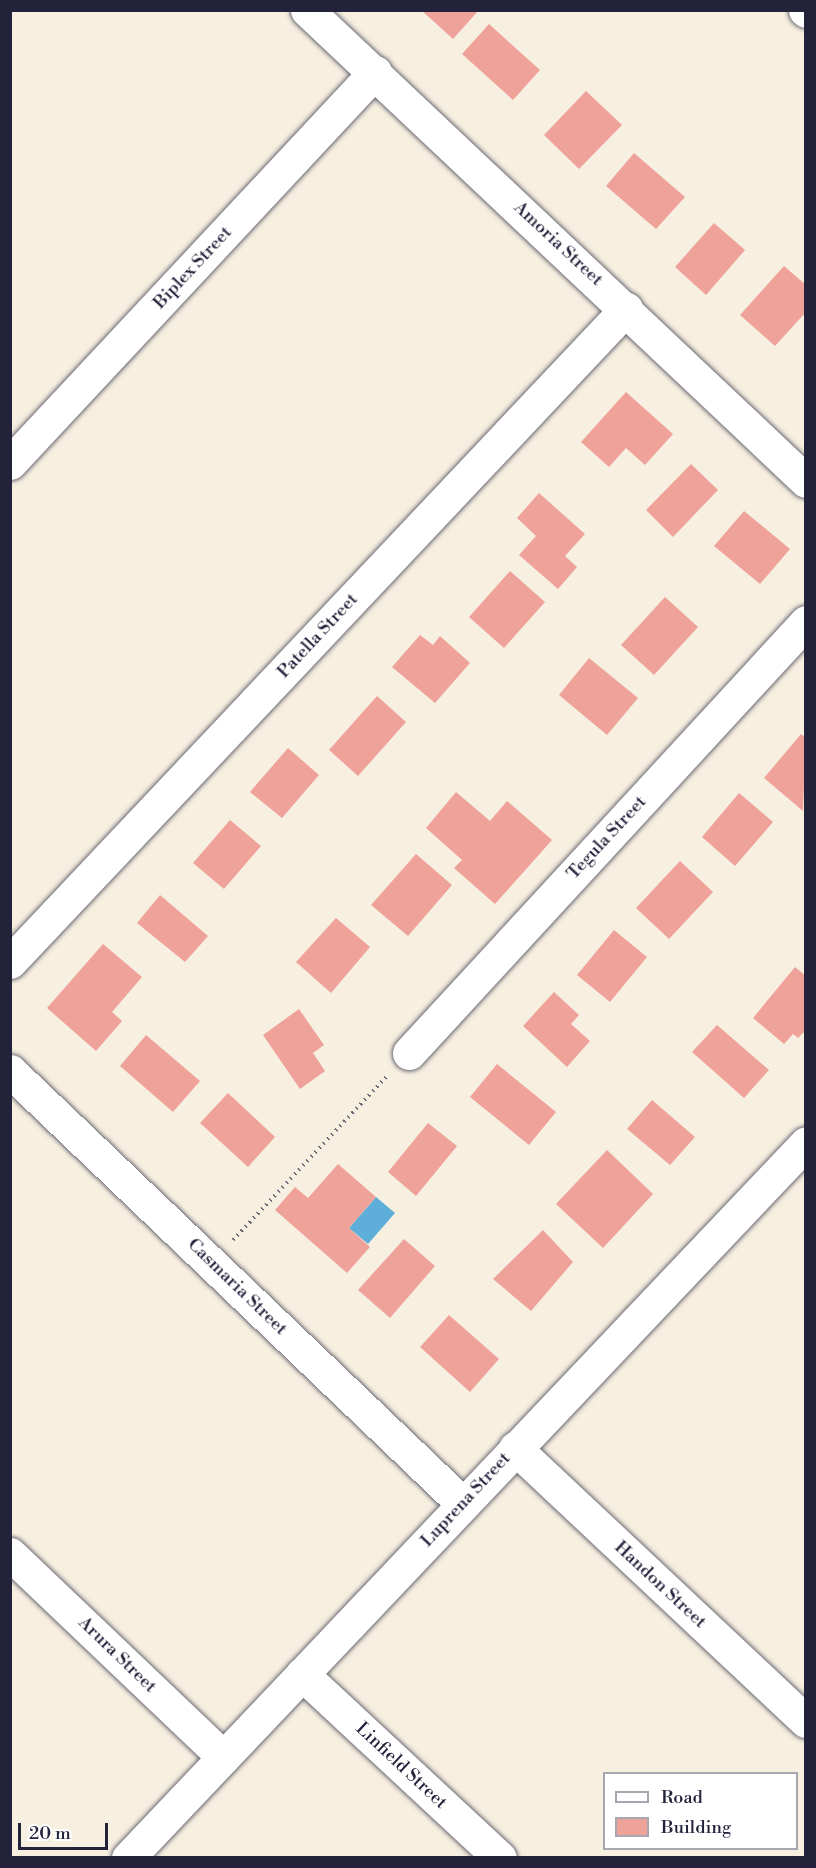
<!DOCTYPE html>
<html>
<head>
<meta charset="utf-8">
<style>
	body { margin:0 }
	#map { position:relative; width:816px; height:1868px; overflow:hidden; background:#f7f0e1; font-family:"Libre Bodoni",serif }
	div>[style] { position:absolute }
	.water>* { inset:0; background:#5daed8 }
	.building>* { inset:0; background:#eea29a }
	.path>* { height:4px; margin-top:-2px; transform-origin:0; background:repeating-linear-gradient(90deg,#6d6a75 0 1.5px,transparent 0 6px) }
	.roads { filter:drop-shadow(0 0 2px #6d6a75) drop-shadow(0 0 2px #6d6a75) }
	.minor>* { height:33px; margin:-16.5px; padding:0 16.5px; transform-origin:16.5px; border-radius:16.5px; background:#fff }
	.tertiary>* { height:33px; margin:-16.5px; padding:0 16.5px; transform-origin:16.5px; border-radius:16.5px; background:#fff }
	span { translate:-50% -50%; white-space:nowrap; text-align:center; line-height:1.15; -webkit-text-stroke:4.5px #fff; paint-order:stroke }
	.street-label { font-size:18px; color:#22223b }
	.frame { position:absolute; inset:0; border:12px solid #22223b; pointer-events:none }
	.legend { position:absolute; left:603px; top:1772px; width:195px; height:78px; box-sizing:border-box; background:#fff; border:2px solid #a7a7b1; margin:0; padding:8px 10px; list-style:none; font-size:18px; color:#22223b }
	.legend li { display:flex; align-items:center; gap:12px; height:30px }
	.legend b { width:30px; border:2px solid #a7a7b1 }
	.scale { position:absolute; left:18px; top:1823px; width:90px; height:27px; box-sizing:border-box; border:3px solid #22223b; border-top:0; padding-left:8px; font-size:18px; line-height:21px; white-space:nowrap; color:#22223b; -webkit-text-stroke:4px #fff; paint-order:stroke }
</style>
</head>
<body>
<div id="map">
	<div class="water">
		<div style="clip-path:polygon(376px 1197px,395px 1213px,368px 1244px,349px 1228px)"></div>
	</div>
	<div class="building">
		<div style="clip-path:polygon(421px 10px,479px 10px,453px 39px)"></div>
		<div style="clip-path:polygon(489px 24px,540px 70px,513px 100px,462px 54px)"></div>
		<div style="clip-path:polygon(586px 91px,622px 125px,579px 169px,544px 135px)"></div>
		<div style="clip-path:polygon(634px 153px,685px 197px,656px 229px,606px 186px)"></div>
		<div style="clip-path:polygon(714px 223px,745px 250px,706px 295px,675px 267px)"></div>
		<div style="clip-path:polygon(784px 266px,806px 285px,806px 312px,775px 346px,740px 315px)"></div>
		<div style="clip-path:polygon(626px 392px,673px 434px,645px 465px,626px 448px,609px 467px,581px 442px)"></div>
		<div style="clip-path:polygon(691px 464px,718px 490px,673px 537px,646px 510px)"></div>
		<div style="clip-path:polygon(539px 493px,585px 534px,565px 556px,577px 567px,558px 589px,519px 555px,536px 536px,517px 518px)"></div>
		<div style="clip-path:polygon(744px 511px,790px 549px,760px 584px,714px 546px)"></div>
		<div style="clip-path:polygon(510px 571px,545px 602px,504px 648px,469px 617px)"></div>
		<div style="clip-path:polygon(665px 597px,698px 627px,654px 675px,621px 645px)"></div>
		<div style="clip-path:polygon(420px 635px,433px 645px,440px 636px,470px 663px,435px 703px,392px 667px)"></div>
		<div style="clip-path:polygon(589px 658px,638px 698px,607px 735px,559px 695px)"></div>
		<div style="clip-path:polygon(377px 696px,406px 722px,358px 776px,329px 750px)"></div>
		<div style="clip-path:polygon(801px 734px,806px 738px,803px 811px,764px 778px)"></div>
		<div style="clip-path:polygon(288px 748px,319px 775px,282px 818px,250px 792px)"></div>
		<div style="clip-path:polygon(456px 792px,490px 821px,507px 801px,552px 840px,495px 904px,454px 868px,462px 860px,426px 828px)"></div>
		<div style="clip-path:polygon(739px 793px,773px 822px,735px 866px,702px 837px)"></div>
		<div style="clip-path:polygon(230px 820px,261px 846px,224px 889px,193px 863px)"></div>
		<div style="clip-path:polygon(416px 854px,452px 885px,408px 936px,371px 905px)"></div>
		<div style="clip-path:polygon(680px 861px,713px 892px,669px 939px,636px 908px)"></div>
		<div style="clip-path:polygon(160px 895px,208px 936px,185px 962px,137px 923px)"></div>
		<div style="clip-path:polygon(336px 918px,370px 947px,331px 993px,296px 962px)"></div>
		<div style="clip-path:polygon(614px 930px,647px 957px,610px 1002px,577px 975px)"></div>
		<div style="clip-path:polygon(103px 944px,142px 977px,112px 1012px,122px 1021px,96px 1051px,47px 1008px)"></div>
		<div style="clip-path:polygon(795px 967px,806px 976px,806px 1030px,798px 1038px,793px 1034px,784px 1044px,753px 1018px)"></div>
		<div style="clip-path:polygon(554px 992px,579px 1015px,571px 1024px,590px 1041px,567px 1067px,523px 1026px)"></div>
		<div style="clip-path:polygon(299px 1009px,324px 1045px,313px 1053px,325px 1071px,300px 1089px,263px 1035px)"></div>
		<div style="clip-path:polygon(717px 1025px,769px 1070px,744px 1098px,692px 1052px)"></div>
		<div style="clip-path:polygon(146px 1035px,200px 1081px,173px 1112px,120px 1066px)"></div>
		<div style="clip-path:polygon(497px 1064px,556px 1112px,529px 1145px,470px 1097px)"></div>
		<div style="clip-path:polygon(228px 1093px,275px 1137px,248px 1167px,200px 1123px)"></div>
		<div style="clip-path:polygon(652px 1100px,695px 1137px,670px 1165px,627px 1129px)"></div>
		<div style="clip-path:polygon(428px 1123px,457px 1146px,416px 1196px,388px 1172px)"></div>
		<div style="clip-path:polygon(607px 1150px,653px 1194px,603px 1248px,556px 1204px)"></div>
		<div style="clip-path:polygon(338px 1164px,376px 1197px,349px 1228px,370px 1247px,347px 1273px,275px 1210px,295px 1187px,308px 1198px)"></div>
		<div style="clip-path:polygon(543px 1230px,573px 1262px,531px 1311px,493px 1279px)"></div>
		<div style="clip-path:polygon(404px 1239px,435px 1266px,390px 1318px,358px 1290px)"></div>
		<div style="clip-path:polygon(449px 1315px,499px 1359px,470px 1392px,420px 1347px)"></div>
	</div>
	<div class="path">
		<div style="left:233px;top:1240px;width:226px;rotate:-46.8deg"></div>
	</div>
	<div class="roads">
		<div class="minor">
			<div style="left:307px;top:10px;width:686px;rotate:43.35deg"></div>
			<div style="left:10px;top:463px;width:535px;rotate:-46.97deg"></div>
			<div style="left:10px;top:962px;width:898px;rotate:-46.67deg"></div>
			<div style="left:409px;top:1053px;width:586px;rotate:-47.35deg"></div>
			<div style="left:10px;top:1071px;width:627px;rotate:43.71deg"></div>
			<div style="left:515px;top:1448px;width:399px;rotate:43.2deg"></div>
			<div style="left:10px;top:1554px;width:294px;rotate:43.6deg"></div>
			<div style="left:302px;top:1674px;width:270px;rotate:42.9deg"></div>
		</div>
		<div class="tertiary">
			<div style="left:805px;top:10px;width:1px;rotate:45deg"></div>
			<div style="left:128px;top:1858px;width:985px;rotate:-46.52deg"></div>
		</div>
	</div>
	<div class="street-label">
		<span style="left:558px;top:244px;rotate:43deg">Amoria Street</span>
		<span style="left:193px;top:268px;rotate:-47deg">Biplex Street</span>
		<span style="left:318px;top:636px;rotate:-47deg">Patella Street</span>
		<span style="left:607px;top:838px;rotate:-47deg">Tegula Street</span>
		<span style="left:237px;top:1287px;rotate:44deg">Casmaria Street</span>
		<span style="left:466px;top:1500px;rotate:-47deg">Luprena Street</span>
		<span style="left:660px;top:1585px;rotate:43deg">Handon Street</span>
		<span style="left:117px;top:1655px;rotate:44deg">Arura Street</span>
		<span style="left:401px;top:1766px;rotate:43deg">Linfield Street</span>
	</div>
	<div class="frame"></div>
	<ul class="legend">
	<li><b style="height:8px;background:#fff"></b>Road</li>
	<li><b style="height:16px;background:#eea29a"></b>Building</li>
	</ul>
	<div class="scale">20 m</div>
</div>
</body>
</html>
